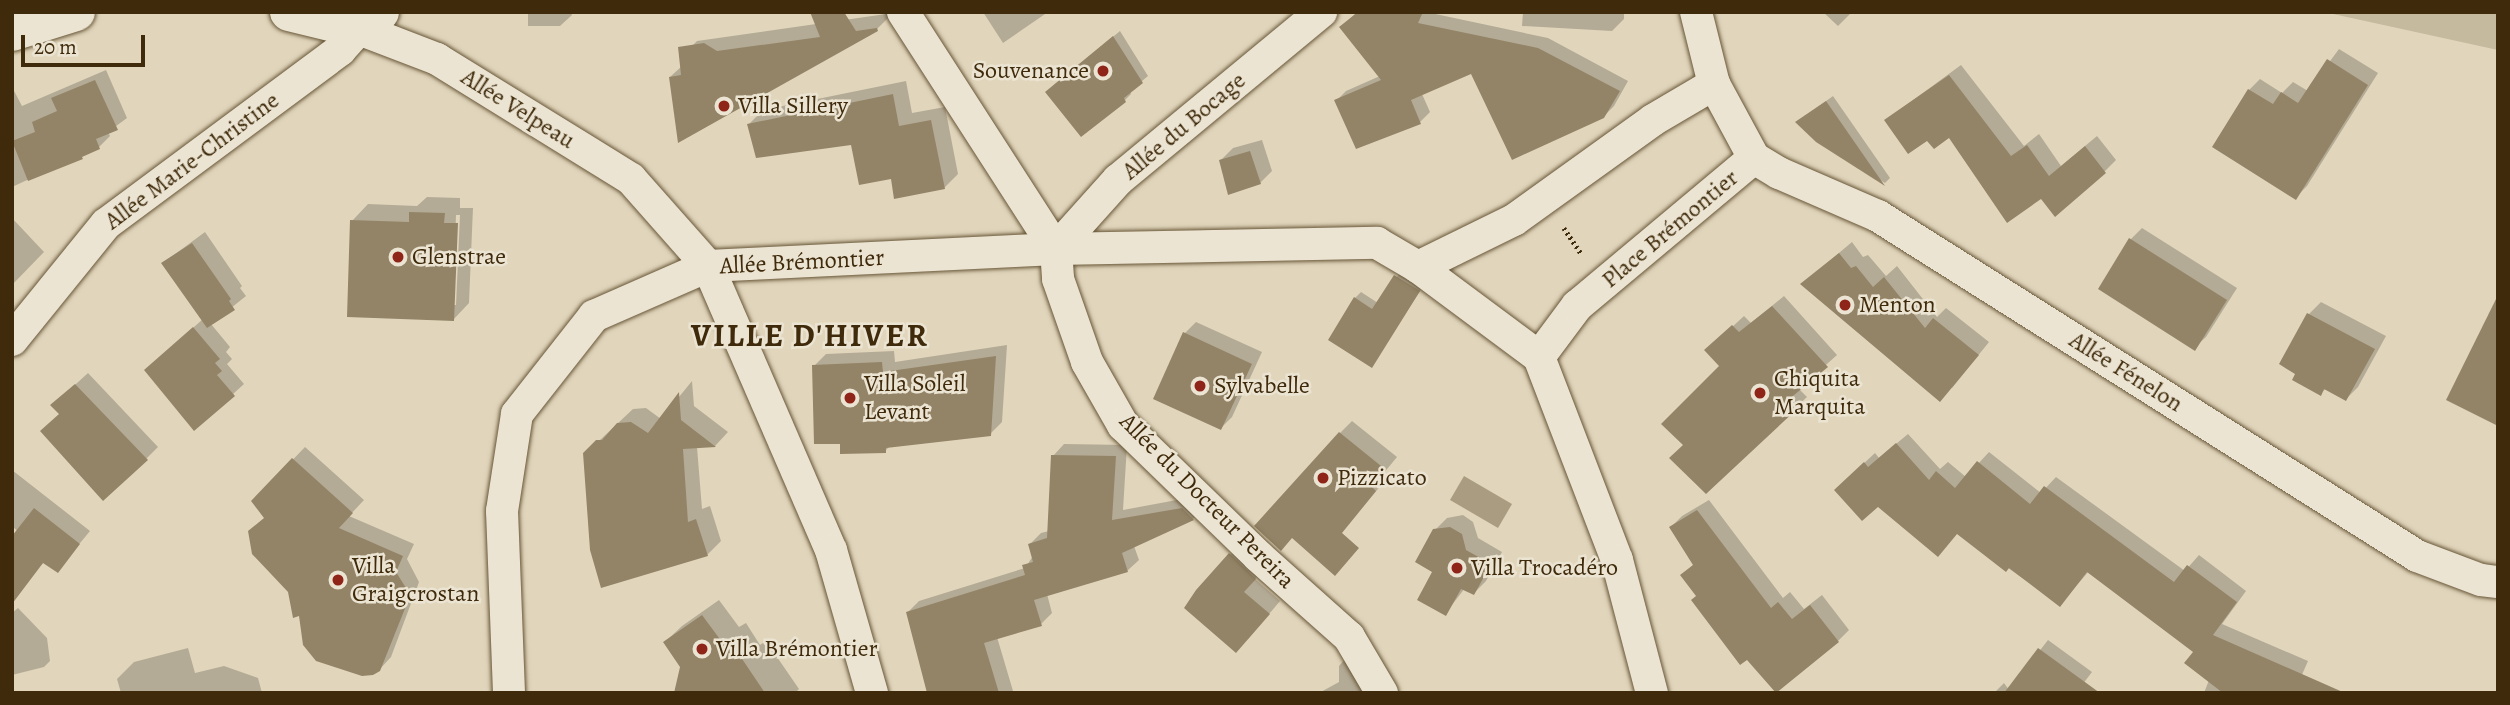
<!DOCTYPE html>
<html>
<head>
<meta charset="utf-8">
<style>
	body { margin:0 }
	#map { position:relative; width:2510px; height:705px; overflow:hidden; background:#e1d6bc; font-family:Alegreya,serif }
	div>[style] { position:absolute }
	.green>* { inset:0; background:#c5b99e }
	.water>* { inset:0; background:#aa9c80 }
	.shadow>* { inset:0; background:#0003 }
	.building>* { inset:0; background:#938467 }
	.path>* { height:4.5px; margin-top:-2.25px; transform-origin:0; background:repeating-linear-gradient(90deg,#3f2b0b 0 2px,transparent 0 5.5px) }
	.roads { filter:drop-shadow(0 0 2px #685637) drop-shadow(0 0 2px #685637) }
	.minor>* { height:32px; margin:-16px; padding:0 16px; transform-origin:16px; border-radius:16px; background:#ece4d3 }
	.tertiary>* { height:38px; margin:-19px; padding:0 19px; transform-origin:19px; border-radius:19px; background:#ece4d3 }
	.dots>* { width:19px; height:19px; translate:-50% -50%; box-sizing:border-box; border:4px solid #ece4d3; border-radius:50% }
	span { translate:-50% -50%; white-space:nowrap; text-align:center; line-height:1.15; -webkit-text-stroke:5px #ece4d3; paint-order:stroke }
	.poi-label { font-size:24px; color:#3f2b0b }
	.right { translate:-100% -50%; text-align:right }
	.left { translate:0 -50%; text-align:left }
	.street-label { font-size:24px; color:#3f2b0b }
	.district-label { font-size:32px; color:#3f2b0b; font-weight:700; letter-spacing:2px }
	.frame { position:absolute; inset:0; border:14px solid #3f2b0b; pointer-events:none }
	.scale { position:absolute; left:21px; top:35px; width:124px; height:32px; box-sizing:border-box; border:4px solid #3f2b0b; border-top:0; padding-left:9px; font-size:21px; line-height:24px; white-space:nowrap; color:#3f2b0b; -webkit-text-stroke:5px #ece4d3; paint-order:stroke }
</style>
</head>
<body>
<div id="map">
	<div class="green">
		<div style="clip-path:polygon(2325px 12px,2498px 12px,2498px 50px,2324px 12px)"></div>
	</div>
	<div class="water">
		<div style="clip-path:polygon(1464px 476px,1512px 504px,1498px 528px,1450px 500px)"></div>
	</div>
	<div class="shadow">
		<div style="clip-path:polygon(528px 12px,571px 12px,572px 15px,560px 26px,528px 26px)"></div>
		<div style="clip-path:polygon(983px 12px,1048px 12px,1003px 43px)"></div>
		<div style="clip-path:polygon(1357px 12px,1426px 12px,1548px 38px,1628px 81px,1614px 106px,1603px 117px,1472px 72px,1422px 94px,1430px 112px,1420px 122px,1336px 101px,1346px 91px,1380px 76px,1341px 27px)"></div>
		<div style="clip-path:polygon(1523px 12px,1624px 12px,1624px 19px,1612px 31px,1522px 26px)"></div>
		<div style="clip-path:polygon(1823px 12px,1852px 12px,1838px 26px)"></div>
		<div style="clip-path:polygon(893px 13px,877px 29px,680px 140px,670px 77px,682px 66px,681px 57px,697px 41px)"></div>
		<div style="clip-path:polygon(1120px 31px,1148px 76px,1130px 91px,1131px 94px,1125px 100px,1053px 86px)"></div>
		<div style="clip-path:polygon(2339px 49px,2378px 73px,2307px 186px,2296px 197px,2249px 90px,2260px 79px,2282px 93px,2293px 82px,2308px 91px)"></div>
		<div style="clip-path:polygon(1961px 65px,2024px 146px,2039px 134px,2061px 166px,2097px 136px,2116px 160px,2105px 171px,2041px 196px,1950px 136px,1928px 138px,1886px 120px)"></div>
		<div style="clip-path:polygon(106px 70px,127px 118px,108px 132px,110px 136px,99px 147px,12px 187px,12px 87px,22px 106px)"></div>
		<div style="clip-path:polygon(906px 81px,912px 113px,945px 107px,958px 174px,944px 188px,892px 177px,853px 143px,749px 124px,763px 110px)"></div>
		<div style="clip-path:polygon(1833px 96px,1890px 178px,1885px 183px,1817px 141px,1797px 122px)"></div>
		<div style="clip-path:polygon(1262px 140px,1272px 171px,1260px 183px,1221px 160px,1233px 148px)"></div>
		<div style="clip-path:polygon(evenodd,427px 197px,460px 198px,460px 208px,473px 208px,469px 303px,453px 320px,352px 221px,368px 204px,417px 206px,427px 197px,456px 215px,460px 215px,456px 305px,453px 305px,456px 215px)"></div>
		<div style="clip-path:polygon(12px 218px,44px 252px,12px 285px)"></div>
		<div style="clip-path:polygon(2142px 228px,2237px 288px,2206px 337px,2194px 348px,2130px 240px)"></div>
		<div style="clip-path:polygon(205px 232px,242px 286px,240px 288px,246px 296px,211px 324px,230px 347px,226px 352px,232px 359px,227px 364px,244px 384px,233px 394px,158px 359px,203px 319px,163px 263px)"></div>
		<div style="clip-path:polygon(1852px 242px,1863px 257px,1868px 255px,1886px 276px,1897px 266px,1937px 317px,1946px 308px,1989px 342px,1952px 388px,1802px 284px)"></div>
		<div style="clip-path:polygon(1402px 270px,1424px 285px,1372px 366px,1355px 298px,1361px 292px,1378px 303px)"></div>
		<div style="clip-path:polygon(1784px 296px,1837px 355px,1799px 389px,1807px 397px,1706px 492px,1685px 445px,1722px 366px,1718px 340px,1744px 316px,1751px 323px)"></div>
		<div style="clip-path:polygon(2321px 302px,2386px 336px,2358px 387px,2346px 399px,2326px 388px,2321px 394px,2309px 314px)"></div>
		<div style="clip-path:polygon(1196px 322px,1262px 352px,1232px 417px,1221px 428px,1185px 333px)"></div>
		<div style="clip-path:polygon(1007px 345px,1002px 422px,990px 434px,891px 445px,885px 451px,842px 442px,814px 366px,826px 354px,894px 351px,895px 362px)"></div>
		<div style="clip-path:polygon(88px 373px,158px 447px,146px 459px,60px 414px,65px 394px)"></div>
		<div style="clip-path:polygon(692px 381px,694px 406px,728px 432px,715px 446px,697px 447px,702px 509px,710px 506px,721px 541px,707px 555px,585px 454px,633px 409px,646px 408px,661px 419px)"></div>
		<div style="clip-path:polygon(1352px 421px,1397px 457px,1383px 474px,1387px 478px,1349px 524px,1340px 433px)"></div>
		<div style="clip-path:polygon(1908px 434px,1940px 469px,1948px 462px,1966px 477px,1989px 452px,2041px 493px,2056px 477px,2185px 571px,2199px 555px,2246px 591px,2222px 624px,2308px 661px,2294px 693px,2204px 693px,2209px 680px,2195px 651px,2089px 571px,2060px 605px,1958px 532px,1847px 479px,1875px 453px,1879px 458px)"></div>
		<div style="clip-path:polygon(1064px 444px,1127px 445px,1123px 510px,1193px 497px,1204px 508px,1193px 519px,1134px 546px,1139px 560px,1127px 571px,1047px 594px,1052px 613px,1041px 624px,997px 637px,1013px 691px,1011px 693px,929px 693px,908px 612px,919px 601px,1025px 568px,1033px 556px,1030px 544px,1041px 533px,1049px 531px,1053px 456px)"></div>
		<div style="clip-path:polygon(305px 447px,364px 500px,349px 516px,414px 544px,407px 559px,419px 582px,391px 657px,379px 670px,301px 614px,289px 591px,266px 517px,253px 501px)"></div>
		<div style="clip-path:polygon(12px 470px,90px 531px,57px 571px,45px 561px,36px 570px,24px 537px,12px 526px)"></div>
		<div style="clip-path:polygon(1709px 500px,1783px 598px,1790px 592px,1804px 609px,1822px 595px,1849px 630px,1838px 641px,1698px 595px,1683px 575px,1694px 564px,1671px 527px,1682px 516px)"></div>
		<div style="clip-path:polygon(1463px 515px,1473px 522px,1478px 538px,1502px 552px,1486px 581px,1474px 593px,1465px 588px,1445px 614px,1434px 571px,1435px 530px,1447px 518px)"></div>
		<div style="clip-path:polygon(1242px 543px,1267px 566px,1255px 579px,1280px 601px,1248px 639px,1230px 555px)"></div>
		<div style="clip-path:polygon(719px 600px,739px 627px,746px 623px,760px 645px,766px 641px,799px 689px,795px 693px,676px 693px,682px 666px,665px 642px,682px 626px)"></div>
		<div style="clip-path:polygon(18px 608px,47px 638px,50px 661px,44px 667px,12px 675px,12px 613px)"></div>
		<div style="clip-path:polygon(2048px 640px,2092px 672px,2076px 693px,1994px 693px,2004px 683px,2009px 690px)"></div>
		<div style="clip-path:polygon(188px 648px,195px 673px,224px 666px,258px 678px,262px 693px,121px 693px,117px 679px,134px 662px)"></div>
		<div style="clip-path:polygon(1347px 657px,1363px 693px,1319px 693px,1339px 682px,1339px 666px)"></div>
	</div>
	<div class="building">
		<div style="clip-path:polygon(810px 12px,844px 12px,856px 31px,877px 28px,878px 31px,678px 143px,669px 77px,681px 75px,678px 47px,704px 43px,717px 51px,820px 37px)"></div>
		<div style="clip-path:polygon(1358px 12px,1423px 12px,1418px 23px,1538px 48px,1620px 91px,1604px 118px,1512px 160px,1471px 74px,1411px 100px,1421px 124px,1356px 149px,1334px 100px,1381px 80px,1339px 27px)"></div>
		<div style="clip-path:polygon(1113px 36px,1143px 83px,1124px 98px,1126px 102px,1081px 137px,1045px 92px)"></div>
		<div style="clip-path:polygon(2327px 59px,2368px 85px,2296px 200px,2212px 147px,2248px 89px,2273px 104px,2281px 92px,2298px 103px)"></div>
		<div style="clip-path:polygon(1949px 75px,2011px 156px,2027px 145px,2049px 176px,2085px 146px,2106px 173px,2055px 217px,2041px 199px,2007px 223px,1949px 138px,1934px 149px,1927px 141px,1908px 154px,1884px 120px)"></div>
		<div style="clip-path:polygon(95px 80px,118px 130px,96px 139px,100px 149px,82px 157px,83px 159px,28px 181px,12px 141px,35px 132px,32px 122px,57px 111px,51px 98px)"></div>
		<div style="clip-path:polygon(893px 94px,899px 126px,931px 120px,945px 189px,894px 199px,891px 179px,859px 185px,851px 145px,756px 158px,747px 124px)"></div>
		<div style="clip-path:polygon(1826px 101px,1885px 186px,1816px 142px,1795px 122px)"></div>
		<div style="clip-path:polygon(1250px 151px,1261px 184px,1228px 195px,1219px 160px)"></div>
		<div style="clip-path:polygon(409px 212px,445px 213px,444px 223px,458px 223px,454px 321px,347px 317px,350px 220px,409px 222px)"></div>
		<div style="clip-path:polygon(2129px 238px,2227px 300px,2195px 351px,2098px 289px)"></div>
		<div style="clip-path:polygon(192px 243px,231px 299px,229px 301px,235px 310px,207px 328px,161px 263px)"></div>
		<div style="clip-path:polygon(1839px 253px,1851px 268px,1856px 266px,1873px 287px,1884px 277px,1925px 328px,1933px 318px,1979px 355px,1940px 402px,1800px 284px)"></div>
		<div style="clip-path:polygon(1394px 275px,1420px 291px,1372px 368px,1328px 340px,1354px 297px,1372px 309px)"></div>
		<div style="clip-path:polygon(2498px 295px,2498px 426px,2446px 400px)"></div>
		<div style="clip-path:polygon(1772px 306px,1828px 367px,1788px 400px,1797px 409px,1706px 494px,1669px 458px,1683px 445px,1661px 424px,1719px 366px,1704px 350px,1732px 325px,1739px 332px)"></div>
		<div style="clip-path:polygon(2307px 313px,2375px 349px,2346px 401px,2324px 389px,2321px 396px,2292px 380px,2295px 374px,2279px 364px)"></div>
		<div style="clip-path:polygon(193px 327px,220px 359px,215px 363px,222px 371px,217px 375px,235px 396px,194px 431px,144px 370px)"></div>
		<div style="clip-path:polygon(1183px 332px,1252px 364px,1221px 430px,1153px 399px)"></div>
		<div style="clip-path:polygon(996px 356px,991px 436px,886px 448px,886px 453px,840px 454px,840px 444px,814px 444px,812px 365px,882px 362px,883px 372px)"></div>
		<div style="clip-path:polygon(75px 384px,148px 460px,103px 501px,40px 431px,59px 414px,50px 405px)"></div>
		<div style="clip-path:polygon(679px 392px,681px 420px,716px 447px,683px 449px,688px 522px,696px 519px,708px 556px,601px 588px,590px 550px,583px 453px,596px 440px,602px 440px,617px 423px,631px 422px,648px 433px)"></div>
		<div style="clip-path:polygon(1339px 432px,1386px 470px,1372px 487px,1376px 491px,1342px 533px,1359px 548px,1335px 576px,1292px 538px,1281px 551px,1254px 526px)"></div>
		<div style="clip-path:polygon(1896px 443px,1929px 480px,1936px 471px,1955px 488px,1977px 461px,2030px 504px,2044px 486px,2174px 582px,2187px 565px,2237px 602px,2213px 635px,2345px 693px,2223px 693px,2184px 663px,2193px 652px,2087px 572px,2060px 607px,2009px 568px,2006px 572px,1957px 534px,1938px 557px,1878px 507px,1862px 521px,1834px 490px,1864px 462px,1868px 467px)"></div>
		<div style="clip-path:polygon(1051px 455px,1116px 456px,1112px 520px,1182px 508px,1194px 520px,1122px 553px,1128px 572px,1034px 600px,1042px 626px,984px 643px,999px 693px,927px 693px,906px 612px,1025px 575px,1022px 565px,1033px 562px,1028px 544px,1047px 538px)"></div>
		<div style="clip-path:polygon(292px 458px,353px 513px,339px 528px,403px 556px,396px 572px,406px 588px,408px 601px,380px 671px,373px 675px,362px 676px,316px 661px,303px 645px,299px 616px,293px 618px,288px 592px,252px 554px,248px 531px,264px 518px,251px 501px)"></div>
		<div style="clip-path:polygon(34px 508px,80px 544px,58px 573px,43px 563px,12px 604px,12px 536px)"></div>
		<div style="clip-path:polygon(1697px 510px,1771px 608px,1778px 602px,1792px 619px,1810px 605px,1839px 642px,1776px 693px,1747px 660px,1740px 665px,1691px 600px,1696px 596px,1680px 575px,1693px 565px,1669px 527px)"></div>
		<div style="clip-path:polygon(1450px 527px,1462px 534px,1466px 550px,1491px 564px,1474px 595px,1461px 589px,1446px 616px,1417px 600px,1432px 572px,1415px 562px,1433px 529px)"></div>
		<div style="clip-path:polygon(1229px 553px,1256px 579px,1244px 592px,1270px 614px,1236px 653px,1184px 608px,1196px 590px)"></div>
		<div style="clip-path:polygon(702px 615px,722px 642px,728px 638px,765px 693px,674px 693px,680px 667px,663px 642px)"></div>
		<div style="clip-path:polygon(2038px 648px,2100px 693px,2004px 693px)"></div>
	</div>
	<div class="path">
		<div style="left:1564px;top:228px;width:32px;rotate:56deg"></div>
	</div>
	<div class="roads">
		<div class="minor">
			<div style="left:903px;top:12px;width:282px;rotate:57.2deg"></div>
			<div style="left:1056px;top:249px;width:30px;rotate:86deg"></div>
			<div style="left:1058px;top:279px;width:88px;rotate:70.7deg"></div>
			<div style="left:1087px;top:362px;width:73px;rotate:60.3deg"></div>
			<div style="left:1123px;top:425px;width:188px;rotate:44.1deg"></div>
			<div style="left:1258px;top:556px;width:122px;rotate:41.7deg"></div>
			<div style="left:1349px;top:637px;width:65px;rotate:59.5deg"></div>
			<div style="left:1696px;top:12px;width:74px;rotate:76deg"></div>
			<div style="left:1714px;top:84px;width:84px;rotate:61.6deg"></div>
			<div style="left:1754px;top:158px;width:29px;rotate:31deg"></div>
			<div style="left:1779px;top:173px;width:108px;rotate:23.5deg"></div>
			<div style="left:1878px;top:216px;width:637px;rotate:32.24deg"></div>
			<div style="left:2417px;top:556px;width:68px;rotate:20.6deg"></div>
			<div style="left:2481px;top:580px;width:17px;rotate:7deg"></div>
			<div style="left:1056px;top:249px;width:93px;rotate:-48.1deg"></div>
			<div style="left:1118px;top:180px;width:264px;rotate:-39.6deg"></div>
			<div style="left:1418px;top:267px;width:107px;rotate:-26.1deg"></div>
			<div style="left:1514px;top:220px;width:171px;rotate:-35.7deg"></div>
			<div style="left:1653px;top:120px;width:71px;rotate:-30.5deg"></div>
			<div style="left:12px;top:340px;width:149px;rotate:-51deg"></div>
			<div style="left:106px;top:224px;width:292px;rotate:-36.6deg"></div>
			<div style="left:340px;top:50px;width:28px;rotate:-48deg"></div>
			<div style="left:359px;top:29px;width:84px;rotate:21deg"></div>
			<div style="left:437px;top:59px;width:228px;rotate:31.7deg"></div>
			<div style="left:631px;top:179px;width:116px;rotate:48.5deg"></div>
			<div style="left:708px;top:266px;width:309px;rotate:66.6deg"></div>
			<div style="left:831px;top:550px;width:149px;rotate:74deg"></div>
			<div style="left:1539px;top:357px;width:217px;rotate:69deg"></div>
			<div style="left:1617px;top:560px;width:138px;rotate:75.3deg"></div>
			<div style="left:1539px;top:357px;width:64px;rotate:-53.3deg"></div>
			<div style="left:1577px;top:306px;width:231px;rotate:-39.9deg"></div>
			<div style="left:509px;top:693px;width:182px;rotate:-92.2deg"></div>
			<div style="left:502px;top:511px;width:98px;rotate:-81.2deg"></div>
			<div style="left:517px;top:414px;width:125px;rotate:-51.8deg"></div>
			<div style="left:594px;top:316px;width:124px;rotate:-23.7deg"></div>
			<div style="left:708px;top:266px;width:348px;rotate:-2.8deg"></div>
			<div style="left:1056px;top:249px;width:321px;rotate:-1.1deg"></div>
			<div style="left:1377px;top:243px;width:48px;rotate:30.3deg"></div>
			<div style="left:1418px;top:267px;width:151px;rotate:36.6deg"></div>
		</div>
		<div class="tertiary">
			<div style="left:289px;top:12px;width:72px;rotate:13.7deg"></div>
			<div style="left:359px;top:29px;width:27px;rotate:-39deg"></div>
			<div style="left:12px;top:32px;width:67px;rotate:-17.4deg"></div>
		</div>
	</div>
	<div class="dots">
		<div style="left:1103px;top:71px;background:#8f2418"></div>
		<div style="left:724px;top:106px;background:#8f2418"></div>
		<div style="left:398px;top:257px;background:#8f2418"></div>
		<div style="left:1845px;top:305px;background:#8f2418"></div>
		<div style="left:1200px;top:386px;background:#8f2418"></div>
		<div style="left:1760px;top:393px;background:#8f2418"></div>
		<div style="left:850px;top:398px;background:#8f2418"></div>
		<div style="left:1323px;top:478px;background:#8f2418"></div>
		<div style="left:1457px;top:568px;background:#8f2418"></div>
		<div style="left:338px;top:580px;background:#8f2418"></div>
		<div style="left:702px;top:649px;background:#8f2418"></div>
	</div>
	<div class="poi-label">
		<span class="right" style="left:1089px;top:71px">Souvenance</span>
		<span class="left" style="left:738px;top:106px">Villa Sillery</span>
		<span class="left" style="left:412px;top:257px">Glenstrae</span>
		<span class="left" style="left:1859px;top:305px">Menton</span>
		<span class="left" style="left:1774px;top:393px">Chiquita<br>Marquita</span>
		<span class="left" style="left:864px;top:398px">Villa Soleil<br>Levant</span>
		<span class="left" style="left:1214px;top:386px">Sylvabelle</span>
		<span class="left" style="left:1337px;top:478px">Pizzicato</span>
		<span class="left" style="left:352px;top:580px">Villa<br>Graigcrostan</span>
		<span class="left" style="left:1471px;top:568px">Villa Trocadéro</span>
		<span class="left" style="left:716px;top:649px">Villa Brémontier</span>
	</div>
	<div class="street-label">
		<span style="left:518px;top:109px;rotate:32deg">Allée Velpeau</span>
		<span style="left:1184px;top:126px;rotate:-40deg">Allée du Bocage</span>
		<span style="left:192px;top:161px;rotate:-37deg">Allée Marie-Christine</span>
		<span style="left:1670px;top:229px;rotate:-40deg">Place Brémontier</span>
		<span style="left:802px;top:262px;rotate:-3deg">Allée Brémontier</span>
		<span style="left:2126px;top:372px;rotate:32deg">Allée Fénelon</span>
		<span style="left:1207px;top:501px;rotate:45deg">Allée du Docteur Pereira</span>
	</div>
	<div class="district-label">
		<span style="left:810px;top:335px">VILLE D'HIVER</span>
	</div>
	<div class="frame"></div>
	<div class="scale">20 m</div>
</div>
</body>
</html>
